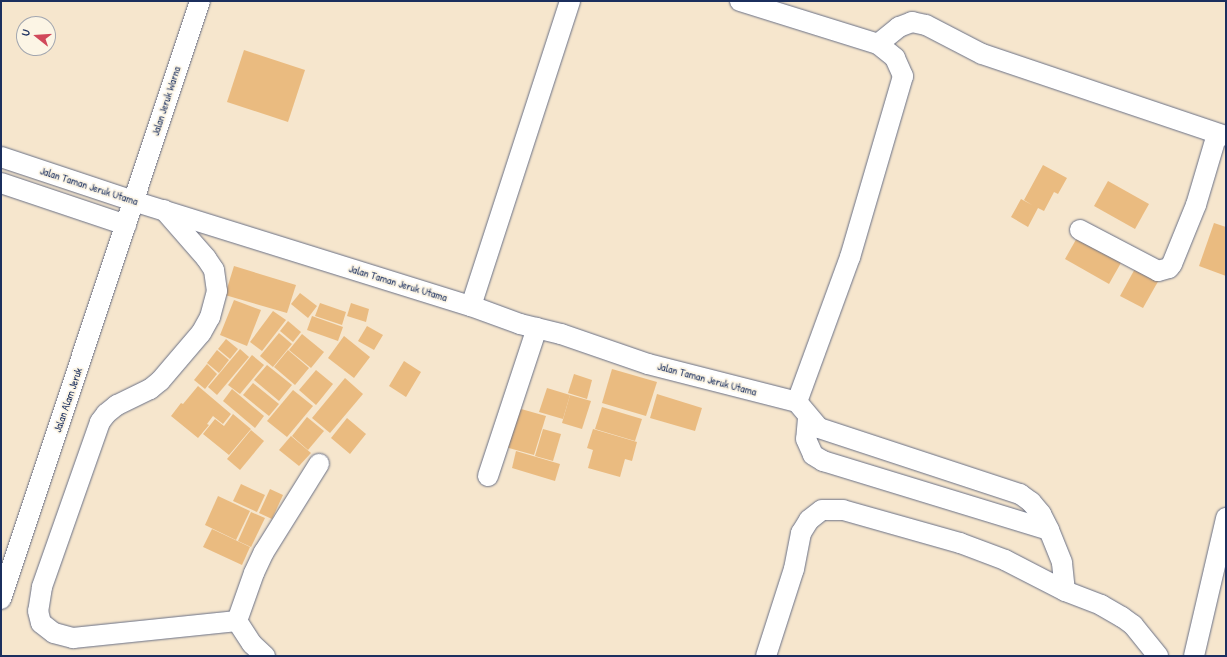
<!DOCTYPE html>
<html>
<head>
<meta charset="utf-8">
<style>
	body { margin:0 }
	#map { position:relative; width:1227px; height:657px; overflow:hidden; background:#f6e6cd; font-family:"Patrick Hand",sans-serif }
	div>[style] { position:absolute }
	.building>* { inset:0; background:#eabb80 }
	.roads { filter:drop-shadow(0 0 1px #686f85) drop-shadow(0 0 1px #686f85) }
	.minor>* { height:20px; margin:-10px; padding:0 10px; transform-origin:10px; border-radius:10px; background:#fff }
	span { translate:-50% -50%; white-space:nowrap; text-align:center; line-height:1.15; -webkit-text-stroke:3.5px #fcf5e5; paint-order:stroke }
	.street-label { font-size:11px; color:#1b2f5e }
	.frame { position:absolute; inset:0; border:2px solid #1b2f5e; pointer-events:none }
	.north { position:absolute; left:16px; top:16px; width:40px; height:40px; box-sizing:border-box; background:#fcf5e5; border:1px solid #a2a6af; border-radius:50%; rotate:287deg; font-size:11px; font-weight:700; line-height:16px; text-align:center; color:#1b2f5e }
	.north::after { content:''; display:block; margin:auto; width:14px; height:18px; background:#d1495b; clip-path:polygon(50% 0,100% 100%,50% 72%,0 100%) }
</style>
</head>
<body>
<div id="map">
	<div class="building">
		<div style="clip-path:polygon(244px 50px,305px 70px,288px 122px,227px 102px)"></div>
		<div style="clip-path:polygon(1043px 165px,1067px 178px,1058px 194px,1054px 192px,1044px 211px,1038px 208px,1028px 227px,1011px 217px,1021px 199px,1032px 205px,1024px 200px)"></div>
		<div style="clip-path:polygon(1108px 181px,1149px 204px,1135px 229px,1094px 206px)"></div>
		<div style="clip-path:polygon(1214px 223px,1226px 227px,1226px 276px,1199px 266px)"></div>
		<div style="clip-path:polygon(1078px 236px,1122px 261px,1109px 284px,1065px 259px)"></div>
		<div style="clip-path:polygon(1137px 265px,1160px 278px,1143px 308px,1120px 296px)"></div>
		<div style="clip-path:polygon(234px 266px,296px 285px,287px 313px,225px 295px)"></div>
		<div style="clip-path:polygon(300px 293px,317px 306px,308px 318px,291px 304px)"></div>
		<div style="clip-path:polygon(234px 300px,261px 310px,247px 346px,220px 335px)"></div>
		<div style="clip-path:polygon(320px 303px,346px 312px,342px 325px,315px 316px)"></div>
		<div style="clip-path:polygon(351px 303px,369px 309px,366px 322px,347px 316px)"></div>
		<div style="clip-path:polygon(273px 311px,286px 320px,262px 351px,250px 342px)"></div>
		<div style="clip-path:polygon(312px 316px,343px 327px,338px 341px,307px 330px)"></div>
		<div style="clip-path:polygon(288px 321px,301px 332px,293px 342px,280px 331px)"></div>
		<div style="clip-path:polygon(367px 326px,383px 335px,374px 350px,358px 341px)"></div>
		<div style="clip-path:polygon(279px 333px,292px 344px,273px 367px,260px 356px)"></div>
		<div style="clip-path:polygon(302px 334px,324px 352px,311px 368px,289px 350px)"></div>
		<div style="clip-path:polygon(344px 336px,370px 357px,354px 378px,328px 358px)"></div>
		<div style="clip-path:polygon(226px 339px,238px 349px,230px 359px,218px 349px)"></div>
		<div style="clip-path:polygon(240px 349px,249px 357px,217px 395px,208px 387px)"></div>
		<div style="clip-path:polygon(217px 350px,229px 360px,219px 373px,207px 363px)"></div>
		<div style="clip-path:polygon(288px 350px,309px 368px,295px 385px,274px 367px)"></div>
		<div style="clip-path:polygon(252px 355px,264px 365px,240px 394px,228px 385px)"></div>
		<div style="clip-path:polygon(404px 361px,421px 372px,406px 397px,389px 386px)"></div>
		<div style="clip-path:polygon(207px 364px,217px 374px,205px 389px,194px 380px)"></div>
		<div style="clip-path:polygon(267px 365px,292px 385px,279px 401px,254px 380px)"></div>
		<div style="clip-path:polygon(612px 369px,657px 382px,646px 416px,602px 403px)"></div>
		<div style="clip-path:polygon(316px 370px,333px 384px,316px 405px,299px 390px)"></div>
		<div style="clip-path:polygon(574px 374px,592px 380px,587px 399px,568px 393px)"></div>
		<div style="clip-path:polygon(345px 378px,363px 394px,330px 433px,312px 418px)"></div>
		<div style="clip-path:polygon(253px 383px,279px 404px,269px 416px,243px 395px)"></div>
		<div style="clip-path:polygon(198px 386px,231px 414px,223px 424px,213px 416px,207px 424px,209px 425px,198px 438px,171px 416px,181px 403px,183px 404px)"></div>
		<div style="clip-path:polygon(547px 388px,570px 395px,563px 419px,539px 412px)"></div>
		<div style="clip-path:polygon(232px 389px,264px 416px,255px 428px,223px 401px)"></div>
		<div style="clip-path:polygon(293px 390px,313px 406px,287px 437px,267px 421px)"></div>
		<div style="clip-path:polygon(657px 394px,702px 408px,695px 431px,650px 418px)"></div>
		<div style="clip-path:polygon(570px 395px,591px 401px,582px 429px,562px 423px)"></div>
		<div style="clip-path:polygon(514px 407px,546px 416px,534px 455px,502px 446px)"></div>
		<div style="clip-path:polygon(602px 407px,642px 419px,635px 441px,595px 429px)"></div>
		<div style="clip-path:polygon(233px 414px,251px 429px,229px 455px,203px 434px,215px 419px,224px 426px)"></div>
		<div style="clip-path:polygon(307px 417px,324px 431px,308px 450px,292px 436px)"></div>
		<div style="clip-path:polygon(347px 418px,366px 434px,350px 454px,331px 438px)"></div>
		<div style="clip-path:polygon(543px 429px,561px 434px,553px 461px,535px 456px)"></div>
		<div style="clip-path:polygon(593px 429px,637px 442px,632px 461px,625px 459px,620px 477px,588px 468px,593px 450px,587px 448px)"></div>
		<div style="clip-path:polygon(251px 430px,264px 441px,240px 470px,227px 459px)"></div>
		<div style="clip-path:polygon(291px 436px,311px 453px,299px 466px,279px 450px)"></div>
		<div style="clip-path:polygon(516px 451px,560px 464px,555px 481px,512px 468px)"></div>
		<div style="clip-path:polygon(241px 484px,265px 495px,257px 512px,233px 501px)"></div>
		<div style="clip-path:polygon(270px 489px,283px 495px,272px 519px,259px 513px)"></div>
		<div style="clip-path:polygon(218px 496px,250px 511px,236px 540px,205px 525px)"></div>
		<div style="clip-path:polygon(251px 512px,265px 518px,251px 547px,238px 541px)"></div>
		<div style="clip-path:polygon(212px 529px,250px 547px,242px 565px,203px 547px)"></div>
	</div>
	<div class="roads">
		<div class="minor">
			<div style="left:740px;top:1px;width:145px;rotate:17.3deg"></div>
			<div style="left:878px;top:44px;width:22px;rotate:39deg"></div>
			<div style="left:895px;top:58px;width:20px;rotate:66deg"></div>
			<div style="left:903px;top:76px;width:189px;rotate:106.3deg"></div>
			<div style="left:850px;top:257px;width:154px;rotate:110.1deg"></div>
			<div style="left:878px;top:44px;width:27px;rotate:-39deg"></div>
			<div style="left:899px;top:27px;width:14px;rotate:-21deg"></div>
			<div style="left:912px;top:22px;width:14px;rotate:12deg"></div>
			<div style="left:926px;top:25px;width:63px;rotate:27.4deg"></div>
			<div style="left:982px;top:54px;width:257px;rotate:18.6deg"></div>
			<div style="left:1px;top:157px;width:139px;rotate:18.4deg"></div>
			<div style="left:133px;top:201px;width:354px;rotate:17.3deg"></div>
			<div style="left:471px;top:306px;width:52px;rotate:20.2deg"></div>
			<div style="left:520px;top:324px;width:42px;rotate:13.7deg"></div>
			<div style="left:561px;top:334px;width:92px;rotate:19deg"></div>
			<div style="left:648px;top:364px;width:154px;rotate:14.3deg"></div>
			<div style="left:797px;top:402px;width:34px;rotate:50deg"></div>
			<div style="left:819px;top:428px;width:212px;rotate:18.2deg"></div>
			<div style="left:1020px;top:494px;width:14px;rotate:36deg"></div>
			<div style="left:1031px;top:502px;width:16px;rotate:50deg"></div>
			<div style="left:1041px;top:514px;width:18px;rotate:63deg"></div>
			<div style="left:1049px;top:530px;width:35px;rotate:68deg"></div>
			<div style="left:1062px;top:563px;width:28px;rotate:84deg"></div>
			<div style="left:1065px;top:591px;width:39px;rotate:21deg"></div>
			<div style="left:1101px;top:605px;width:24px;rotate:30deg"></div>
			<div style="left:1122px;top:617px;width:14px;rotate:36deg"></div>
			<div style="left:1133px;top:625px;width:40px;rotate:51deg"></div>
			<div style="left:1px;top:183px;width:132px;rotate:18.6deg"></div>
			<div style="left:164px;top:210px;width:64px;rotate:48.8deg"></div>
			<div style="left:206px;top:258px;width:14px;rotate:56deg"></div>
			<div style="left:214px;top:270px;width:21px;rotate:82deg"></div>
			<div style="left:217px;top:291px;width:27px;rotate:105deg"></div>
			<div style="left:210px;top:317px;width:18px;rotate:119deg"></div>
			<div style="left:201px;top:333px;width:63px;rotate:130.5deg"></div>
			<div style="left:160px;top:381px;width:13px;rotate:141deg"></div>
			<div style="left:150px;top:389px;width:37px;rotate:154deg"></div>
			<div style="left:117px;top:405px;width:14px;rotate:141deg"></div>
			<div style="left:106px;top:414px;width:10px;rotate:127deg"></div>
			<div style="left:100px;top:422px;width:175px;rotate:109.4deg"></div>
			<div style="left:42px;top:587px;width:24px;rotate:99deg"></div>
			<div style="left:38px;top:611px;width:12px;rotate:76deg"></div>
			<div style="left:41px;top:623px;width:16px;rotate:38deg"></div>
			<div style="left:54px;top:633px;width:20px;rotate:15deg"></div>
			<div style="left:73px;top:638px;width:165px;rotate:-5.9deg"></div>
			<div style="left:237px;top:621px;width:27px;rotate:57deg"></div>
			<div style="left:252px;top:644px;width:18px;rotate:43deg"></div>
			<div style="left:1080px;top:230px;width:88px;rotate:27.7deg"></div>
			<div style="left:1158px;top:271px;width:11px;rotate:-15deg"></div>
			<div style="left:1169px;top:268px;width:5px;rotate:-53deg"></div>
			<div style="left:1172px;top:264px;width:64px;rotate:-67.9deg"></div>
			<div style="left:1196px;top:205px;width:74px;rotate:-73.5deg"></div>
			<div style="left:471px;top:306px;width:321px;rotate:-72deg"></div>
			<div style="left:808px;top:418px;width:21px;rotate:95deg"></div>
			<div style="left:806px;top:439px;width:17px;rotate:66deg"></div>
			<div style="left:813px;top:455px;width:12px;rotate:31deg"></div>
			<div style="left:823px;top:461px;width:236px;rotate:17deg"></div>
			<div style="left:488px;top:476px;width:156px;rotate:-71.7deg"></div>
			<div style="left:1px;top:599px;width:630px;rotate:-71.59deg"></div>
			<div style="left:237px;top:621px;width:51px;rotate:-70.5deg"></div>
			<div style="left:254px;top:573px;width:23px;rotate:-65deg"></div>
			<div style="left:264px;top:552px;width:104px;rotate:-58deg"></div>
			<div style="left:766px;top:656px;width:91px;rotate:-72.2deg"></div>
			<div style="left:794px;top:569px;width:37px;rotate:-79deg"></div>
			<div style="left:801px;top:533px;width:15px;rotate:-58deg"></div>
			<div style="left:809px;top:520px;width:16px;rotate:-38deg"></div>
			<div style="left:822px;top:510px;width:21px"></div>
			<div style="left:843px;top:510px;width:122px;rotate:15.8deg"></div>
			<div style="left:960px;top:543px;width:48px;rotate:20.7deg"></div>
			<div style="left:1005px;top:560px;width:68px;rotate:27.3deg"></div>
			<div style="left:1194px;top:656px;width:142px;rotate:-76.9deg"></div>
		</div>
	</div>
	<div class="street-label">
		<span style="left:166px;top:101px;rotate:-72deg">Jalan Jeruk Warna</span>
		<span style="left:89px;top:186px;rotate:18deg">Jalan Taman Jeruk Utama</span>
		<span style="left:398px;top:283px;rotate:17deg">Jalan Taman Jeruk Utama</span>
		<span style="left:707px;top:379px;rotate:15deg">Jalan Taman Jeruk Utama</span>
		<span style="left:68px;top:400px;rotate:-71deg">Jalan Alam Jeruk</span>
	</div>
	<div class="frame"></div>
	<div class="north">U</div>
</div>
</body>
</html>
